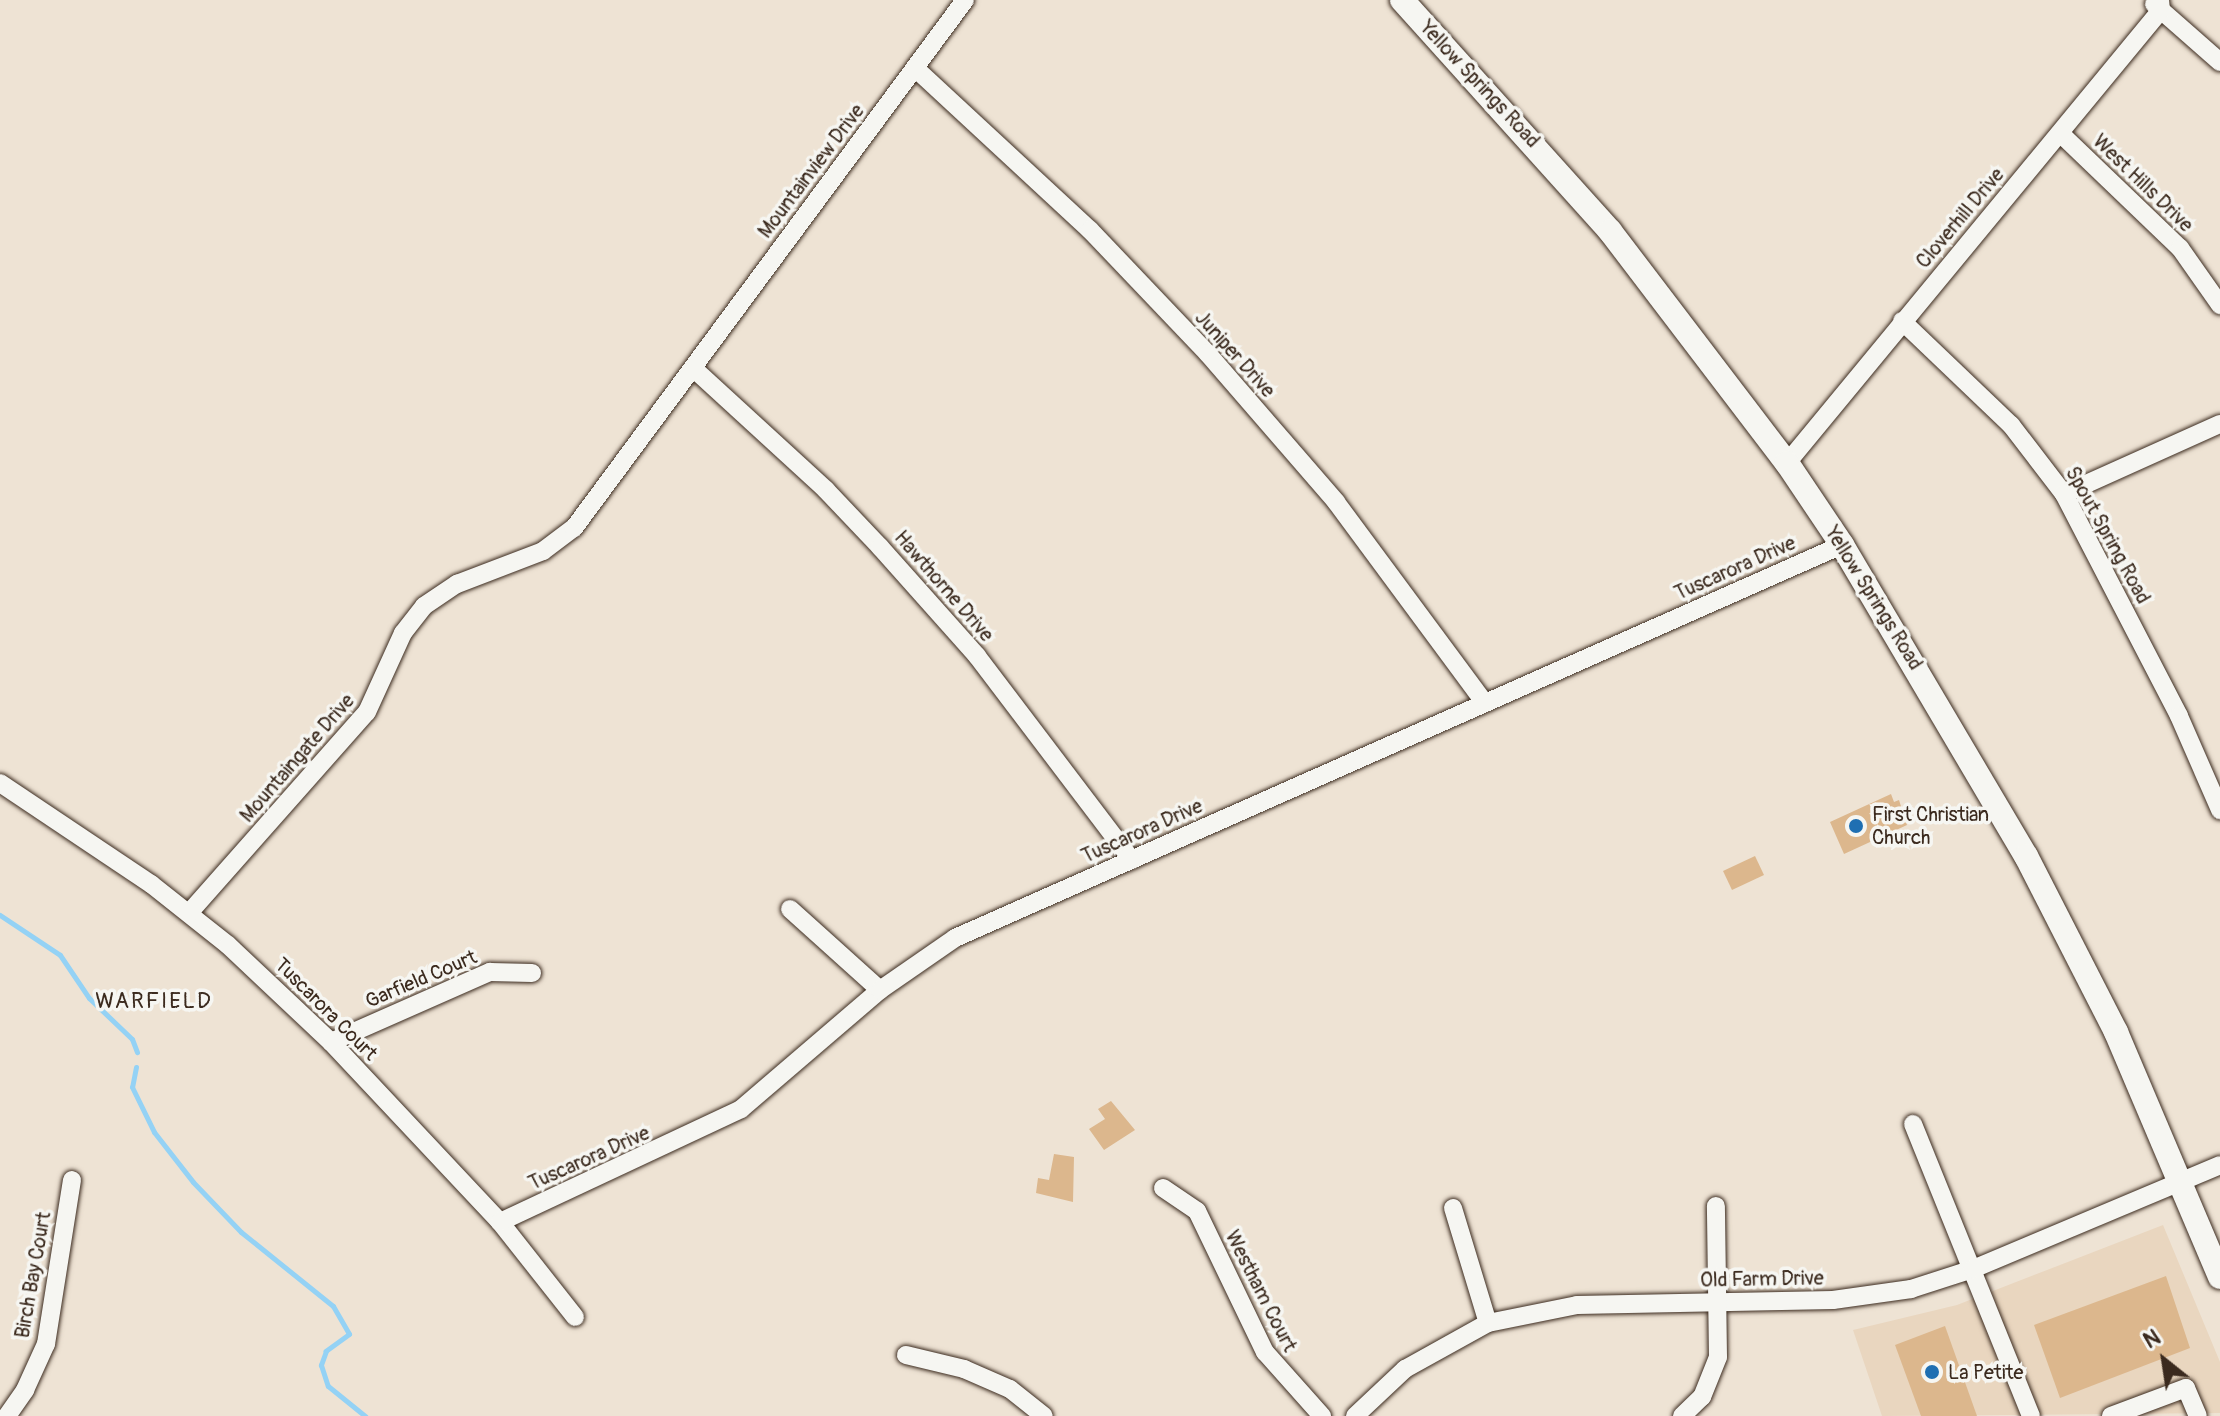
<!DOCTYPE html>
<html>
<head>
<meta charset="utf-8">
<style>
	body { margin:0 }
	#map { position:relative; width:2220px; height:1416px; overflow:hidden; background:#eee3d4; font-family:Pangolin,sans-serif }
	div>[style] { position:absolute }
	.built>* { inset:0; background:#e9d6bf }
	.stream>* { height:5px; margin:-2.5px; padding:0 2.5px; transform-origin:2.5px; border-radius:2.5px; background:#94d2f5 }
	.building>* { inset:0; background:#dcb78d }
	.roads { filter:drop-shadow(0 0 2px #3b2a1e) drop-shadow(0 0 2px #3b2a1e) }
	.minor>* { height:18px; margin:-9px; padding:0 9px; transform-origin:9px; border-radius:9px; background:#f6f6f2 }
	.major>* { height:24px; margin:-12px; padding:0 12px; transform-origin:12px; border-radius:12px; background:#f6f6f2 }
	.dots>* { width:22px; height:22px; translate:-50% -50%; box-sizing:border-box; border:4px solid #f6f6f2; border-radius:50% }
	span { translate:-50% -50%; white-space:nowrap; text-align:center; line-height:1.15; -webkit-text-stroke:7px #f6f6f2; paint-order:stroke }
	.street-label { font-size:20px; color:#3b2a1e }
	.poi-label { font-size:20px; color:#3b2a1e }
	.left { translate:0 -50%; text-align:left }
	.neighbourhood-label { font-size:22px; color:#3b2a1e; letter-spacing:2px }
	.north { position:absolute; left:2124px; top:1320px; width:80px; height:80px; -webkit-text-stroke:6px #f6f6f2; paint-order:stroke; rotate:330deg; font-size:22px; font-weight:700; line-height:32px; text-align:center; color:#3b2a1e }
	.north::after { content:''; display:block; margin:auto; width:28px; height:36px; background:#3b2a1e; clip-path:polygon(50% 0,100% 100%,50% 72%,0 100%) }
</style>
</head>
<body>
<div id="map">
	<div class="built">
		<div style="clip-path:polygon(2163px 1225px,2220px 1362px,2220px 1413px,1882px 1416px,1853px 1330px,1957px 1305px)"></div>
	</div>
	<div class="stream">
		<div style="left:0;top:915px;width:72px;rotate:33.7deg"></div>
		<div style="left:60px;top:955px;width:52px;rotate:56deg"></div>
		<div style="left:89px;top:998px;width:59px;rotate:43.6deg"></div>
		<div style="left:132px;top:1039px;width:14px;rotate:69deg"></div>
		<div style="left:136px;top:1067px;width:20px;rotate:101deg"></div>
		<div style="left:132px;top:1087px;width:50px;rotate:63.9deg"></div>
		<div style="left:154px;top:1132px;width:63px;rotate:52deg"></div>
		<div style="left:193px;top:1182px;width:69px;rotate:46.2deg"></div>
		<div style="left:241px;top:1232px;width:118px;rotate:38.8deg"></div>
		<div style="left:333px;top:1306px;width:32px;rotate:60deg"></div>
		<div style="left:349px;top:1334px;width:29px;rotate:144deg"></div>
		<div style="left:326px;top:1351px;width:15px;rotate:110deg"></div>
		<div style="left:321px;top:1365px;width:22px;rotate:72deg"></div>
		<div style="left:328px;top:1386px;width:48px;rotate:39deg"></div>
	</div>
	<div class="building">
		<div style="clip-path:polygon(1891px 794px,1894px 802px,1899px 800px,1907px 825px,1844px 854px,1830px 822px)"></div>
		<div style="clip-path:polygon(1755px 856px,1764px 875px,1732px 890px,1723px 871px)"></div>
		<div style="clip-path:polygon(1111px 1101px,1135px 1130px,1104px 1150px,1089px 1129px,1105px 1119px,1098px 1109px)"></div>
		<div style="clip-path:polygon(1054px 1154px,1074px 1157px,1073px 1202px,1036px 1193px,1038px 1178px,1049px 1180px)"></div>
		<div style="clip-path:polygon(2166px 1276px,2190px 1348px,2060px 1398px,2034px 1325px)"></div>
		<div style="clip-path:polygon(1945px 1326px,1977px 1416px,1921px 1416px,1895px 1345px)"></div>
	</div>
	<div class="roads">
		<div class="minor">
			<div style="left:2154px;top:4px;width:88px;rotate:41.3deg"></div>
			<div style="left:915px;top:68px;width:238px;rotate:42.8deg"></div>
			<div style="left:1090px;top:230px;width:171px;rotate:46.4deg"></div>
			<div style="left:1208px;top:354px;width:196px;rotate:49.1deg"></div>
			<div style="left:1336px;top:502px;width:250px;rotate:53.5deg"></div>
			<div style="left:2061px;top:134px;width:165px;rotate:43.8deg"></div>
			<div style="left:2180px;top:248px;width:70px;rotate:54.9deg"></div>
			<div style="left:1902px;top:321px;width:151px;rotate:43.7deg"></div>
			<div style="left:2011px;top:425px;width:87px;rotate:52.5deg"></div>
			<div style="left:2064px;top:494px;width:250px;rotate:62.6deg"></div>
			<div style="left:2179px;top:716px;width:103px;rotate:66.4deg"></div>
			<div style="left:693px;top:368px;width:180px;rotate:42.5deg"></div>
			<div style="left:826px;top:490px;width:79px;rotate:46.5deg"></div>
			<div style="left:880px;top:547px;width:146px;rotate:48.3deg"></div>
			<div style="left:977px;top:656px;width:256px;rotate:52.8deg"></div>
			<div style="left:1787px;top:463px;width:587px;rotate:-50.46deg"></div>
			<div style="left:2161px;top:10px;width:10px;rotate:-96deg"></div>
			<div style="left:2064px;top:494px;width:171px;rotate:-24.2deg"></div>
			<div style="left:0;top:783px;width:182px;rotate:33.8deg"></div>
			<div style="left:151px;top:884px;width:98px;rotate:38.4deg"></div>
			<div style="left:228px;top:945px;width:141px;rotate:43.3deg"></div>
			<div style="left:331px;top:1042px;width:247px;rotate:46.8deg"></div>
			<div style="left:500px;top:1222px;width:121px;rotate:51.7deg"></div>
			<div style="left:790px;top:909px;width:121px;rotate:42deg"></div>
			<div style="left:189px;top:913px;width:268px;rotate:-48.5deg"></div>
			<div style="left:367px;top:712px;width:87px;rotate:-65.5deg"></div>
			<div style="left:403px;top:633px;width:34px;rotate:-52deg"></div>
			<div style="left:424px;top:606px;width:40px;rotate:-34deg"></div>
			<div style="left:457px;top:584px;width:92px;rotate:-21deg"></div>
			<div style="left:543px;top:551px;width:39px;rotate:-37deg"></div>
			<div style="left:574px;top:528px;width:657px;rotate:-53.48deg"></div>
			<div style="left:331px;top:1042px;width:174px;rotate:-23.8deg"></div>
			<div style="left:490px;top:972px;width:42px;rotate:1.4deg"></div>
			<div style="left:1913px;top:1124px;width:315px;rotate:68deg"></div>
			<div style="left:1163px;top:1188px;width:41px;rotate:34.1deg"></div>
			<div style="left:1197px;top:1211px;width:157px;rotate:64.3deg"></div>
			<div style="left:1265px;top:1352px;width:86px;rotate:48.3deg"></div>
			<div style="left:1453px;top:1208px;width:120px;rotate:73.1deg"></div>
			<div style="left:500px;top:1222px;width:266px;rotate:-25.1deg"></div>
			<div style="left:741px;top:1109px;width:183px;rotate:-40.6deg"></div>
			<div style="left:880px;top:990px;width:91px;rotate:-34.7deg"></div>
			<div style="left:955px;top:938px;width:970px;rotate:-23.9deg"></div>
			<div style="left:906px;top:1355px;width:60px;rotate:13.6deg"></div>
			<div style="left:964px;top:1369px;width:50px;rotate:23.5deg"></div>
			<div style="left:1010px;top:1389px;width:43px;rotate:38.5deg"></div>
			<div style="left:7px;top:1416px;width:32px;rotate:-55deg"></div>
			<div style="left:25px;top:1390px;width:51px;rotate:-65.5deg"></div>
			<div style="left:46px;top:1344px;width:166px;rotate:-81deg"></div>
			<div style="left:1355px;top:1416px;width:69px;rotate:-43.2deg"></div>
			<div style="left:1405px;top:1369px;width:95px;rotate:-29deg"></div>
			<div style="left:1488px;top:1323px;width:91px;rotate:-11.4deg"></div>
			<div style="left:1577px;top:1305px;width:256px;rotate:-1.1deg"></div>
			<div style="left:1833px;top:1300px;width:79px;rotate:-8deg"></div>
			<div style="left:1911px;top:1289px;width:65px;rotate:-17.9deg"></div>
			<div style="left:1973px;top:1269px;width:268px;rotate:-22.8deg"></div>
			<div style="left:1682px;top:1416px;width:28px;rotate:-44deg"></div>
			<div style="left:1702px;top:1397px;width:43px;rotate:-68.2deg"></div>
			<div style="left:1718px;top:1357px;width:151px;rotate:-90.8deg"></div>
			<div style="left:2111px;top:1416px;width:80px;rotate:-20.5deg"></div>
			<div style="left:2186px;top:1388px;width:30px;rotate:67deg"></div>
		</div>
		<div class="major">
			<div style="left:1402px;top:0;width:311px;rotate:48deg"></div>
			<div style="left:1610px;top:231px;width:292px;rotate:52.7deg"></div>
			<div style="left:1787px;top:463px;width:99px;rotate:56.1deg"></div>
			<div style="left:1842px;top:545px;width:361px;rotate:59.4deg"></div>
			<div style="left:2026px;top:856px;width:198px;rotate:62.9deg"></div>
			<div style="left:2116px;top:1032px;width:266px;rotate:67deg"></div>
		</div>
	</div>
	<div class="dots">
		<div style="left:1856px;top:826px;background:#1f6fb2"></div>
		<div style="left:1932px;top:1372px;background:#1f6fb2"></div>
	</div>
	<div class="street-label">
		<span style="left:1480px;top:84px;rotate:47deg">Yellow Springs Road</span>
		<span style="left:811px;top:171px;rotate:-53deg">Mountainview Drive</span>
		<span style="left:2143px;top:183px;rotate:44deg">West Hills Drive</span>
		<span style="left:1960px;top:218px;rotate:-50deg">Cloverhill Drive</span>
		<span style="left:1235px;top:354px;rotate:48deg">Juniper Drive</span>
		<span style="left:2108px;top:535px;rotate:61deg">Spout Spring Road</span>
		<span style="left:1735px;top:568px;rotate:-24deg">Tuscarora Drive</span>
		<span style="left:944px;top:586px;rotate:49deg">Hawthorne Drive</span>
		<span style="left:1874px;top:598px;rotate:58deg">Yellow Springs Road</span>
		<span style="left:297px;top:758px;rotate:-49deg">Mountaingate Drive</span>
		<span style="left:1142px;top:831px;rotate:-24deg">Tuscarora Drive</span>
		<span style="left:421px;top:979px;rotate:-23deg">Garfield Court</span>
		<span style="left:326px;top:1009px;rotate:45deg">Tuscarora Court</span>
		<span style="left:589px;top:1158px;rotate:-24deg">Tuscarora Drive</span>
		<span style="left:33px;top:1275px;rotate:-80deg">Birch Bay Court</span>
		<span style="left:1762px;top:1279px;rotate:-1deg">Old Farm Drive</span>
		<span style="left:1261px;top:1291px;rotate:63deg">Westham Court</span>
	</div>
	<div class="poi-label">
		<span class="left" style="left:1872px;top:826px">First Christian<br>Church</span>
		<span class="left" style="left:1948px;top:1372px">La Petite</span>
	</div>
	<div class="neighbourhood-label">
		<span style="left:154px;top:1002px">WARFIELD</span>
	</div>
	<div class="north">N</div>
</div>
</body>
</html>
